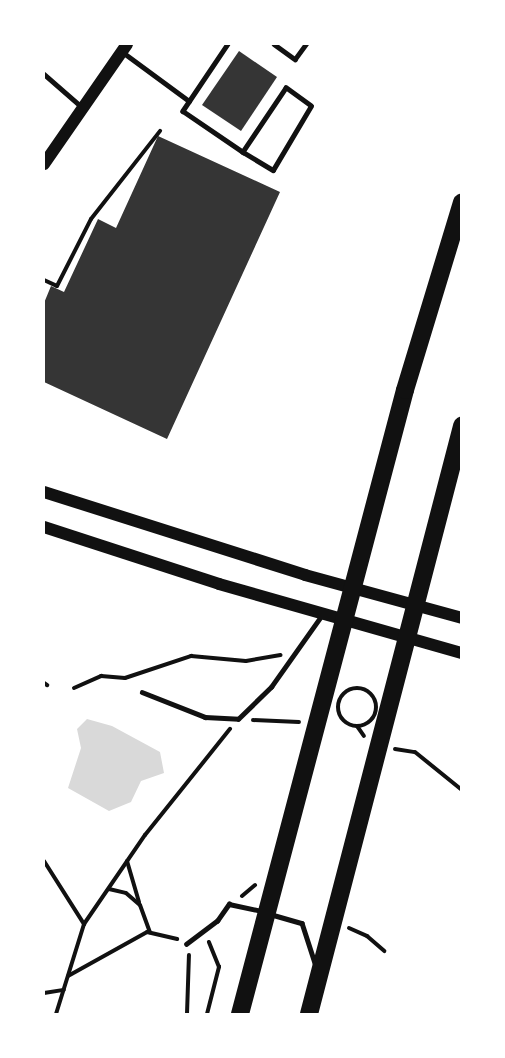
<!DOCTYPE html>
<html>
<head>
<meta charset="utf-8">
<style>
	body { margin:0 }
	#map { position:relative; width:505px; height:1058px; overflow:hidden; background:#fff; font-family:"Open Sans",sans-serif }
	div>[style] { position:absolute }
	.water>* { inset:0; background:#d9d9d9 }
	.building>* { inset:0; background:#353535 }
	.path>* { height:4px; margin:-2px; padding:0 2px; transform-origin:2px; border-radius:2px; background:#111 }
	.path>.ring { margin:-2px; padding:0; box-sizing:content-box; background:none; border:4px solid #111; border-radius:50% }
	.service>* { height:4.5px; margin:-2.25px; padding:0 2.25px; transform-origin:2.25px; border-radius:2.25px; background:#111 }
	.secondary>* { height:12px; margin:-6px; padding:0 6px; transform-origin:6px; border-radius:6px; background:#111 }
	.motorway>* { height:18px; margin:-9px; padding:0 9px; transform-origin:9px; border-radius:9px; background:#111 }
	span { translate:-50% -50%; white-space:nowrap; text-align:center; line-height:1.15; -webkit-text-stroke:4.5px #fff; paint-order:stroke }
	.frame { position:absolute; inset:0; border:45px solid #fff; pointer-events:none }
</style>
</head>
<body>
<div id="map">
	<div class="water">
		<div style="clip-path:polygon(87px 719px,112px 726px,160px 752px,164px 773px,141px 781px,131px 802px,109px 811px,68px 788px,81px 748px,77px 729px)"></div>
	</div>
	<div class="building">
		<div style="clip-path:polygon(239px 51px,277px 77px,241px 131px,202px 105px)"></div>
		<div style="clip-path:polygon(158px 136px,280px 192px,167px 439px,44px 382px,44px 303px,51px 286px,64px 292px,98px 219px,116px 228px)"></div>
	</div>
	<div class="path">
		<div style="left:44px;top:280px;width:14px;rotate:25deg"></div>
		<div style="left:57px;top:286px;width:75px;rotate:-63.1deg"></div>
		<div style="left:91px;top:219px;width:112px;rotate:-51.9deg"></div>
		<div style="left:44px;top:683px;width:4px;rotate:34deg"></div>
		<div class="ring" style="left:338px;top:688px;width:34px;height:34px"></div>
		<div style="left:74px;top:688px;width:30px;rotate:-24deg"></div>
		<div style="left:101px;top:676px;width:24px;rotate:5deg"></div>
		<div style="left:125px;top:678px;width:70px;rotate:-18.4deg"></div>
		<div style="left:191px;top:656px;width:55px;rotate:5.2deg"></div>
		<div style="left:246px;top:661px;width:35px;rotate:-10deg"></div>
		<div style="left:253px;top:720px;width:46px;rotate:2.5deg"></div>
		<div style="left:357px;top:726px;width:12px;rotate:55deg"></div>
		<div style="left:395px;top:749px;width:20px;rotate:9deg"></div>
		<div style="left:415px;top:752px;width:60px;rotate:39deg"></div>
		<div style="left:44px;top:861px;width:75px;rotate:57.6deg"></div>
		<div style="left:127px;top:861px;width:43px;rotate:73.7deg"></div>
		<div style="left:109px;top:889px;width:17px;rotate:13deg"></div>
		<div style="left:126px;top:893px;width:18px;rotate:41deg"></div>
		<div style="left:140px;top:905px;width:29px;rotate:70deg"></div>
		<div style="left:242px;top:896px;width:17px;rotate:-40deg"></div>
		<div style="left:349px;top:928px;width:20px;rotate:24deg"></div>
		<div style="left:367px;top:936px;width:23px;rotate:41deg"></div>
		<div style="left:68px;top:976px;width:90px;rotate:-29.1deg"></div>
		<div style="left:147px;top:932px;width:31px;rotate:13deg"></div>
		<div style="left:44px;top:993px;width:20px;rotate:-9deg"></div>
		<div style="left:56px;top:1014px;width:94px;rotate:-72.7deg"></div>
		<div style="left:84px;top:924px;width:108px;rotate:-55.6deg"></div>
		<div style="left:145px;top:835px;width:136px;rotate:-51.3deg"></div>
		<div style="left:187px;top:1014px;width:59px;rotate:-88.1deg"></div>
		<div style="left:207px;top:1014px;width:49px;rotate:-75.7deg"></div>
		<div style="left:219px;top:967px;width:27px;rotate:-112deg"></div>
	</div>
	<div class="service">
		<div style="left:228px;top:44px;width:81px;rotate:123.9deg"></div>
		<div style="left:183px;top:111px;width:73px;rotate:34.3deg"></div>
		<div style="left:243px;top:152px;width:35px;rotate:31deg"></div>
		<div style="left:273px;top:170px;width:74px;rotate:-59.3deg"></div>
		<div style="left:311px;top:106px;width:31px;rotate:-144deg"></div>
		<div style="left:286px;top:88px;width:77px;rotate:123.9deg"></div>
		<div style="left:274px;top:44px;width:26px;rotate:36deg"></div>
		<div style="left:295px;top:59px;width:19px;rotate:-54deg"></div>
		<div style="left:124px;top:53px;width:81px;rotate:36.4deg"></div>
		<div style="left:44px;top:74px;width:50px;rotate:41deg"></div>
		<div style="left:142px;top:692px;width:68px;rotate:21.6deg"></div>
		<div style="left:205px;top:717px;width:33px;rotate:3deg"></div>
		<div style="left:238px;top:719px;width:46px;rotate:-44.1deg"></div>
		<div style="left:271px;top:687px;width:88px;rotate:-54.7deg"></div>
		<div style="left:270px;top:914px;width:33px;rotate:16deg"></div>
		<div style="left:302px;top:923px;width:42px;rotate:72deg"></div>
		<div style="left:186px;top:944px;width:39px;rotate:-37deg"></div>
		<div style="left:217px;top:921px;width:21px;rotate:-55deg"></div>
		<div style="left:229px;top:904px;width:34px;rotate:12deg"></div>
	</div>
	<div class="secondary">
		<div style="left:44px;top:164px;width:146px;rotate:-55.3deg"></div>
		<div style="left:44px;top:492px;width:274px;rotate:17.6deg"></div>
		<div style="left:305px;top:575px;width:163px;rotate:15.3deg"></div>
		<div style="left:44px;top:527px;width:184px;rotate:18deg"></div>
		<div style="left:219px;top:584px;width:253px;rotate:15.9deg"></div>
	</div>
	<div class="motorway">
		<div style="left:240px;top:1014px;width:645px;rotate:-75.19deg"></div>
		<div style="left:405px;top:390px;width:196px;rotate:-73.1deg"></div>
		<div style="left:309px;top:1014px;width:608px;rotate:-75.41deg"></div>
	</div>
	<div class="frame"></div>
</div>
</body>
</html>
